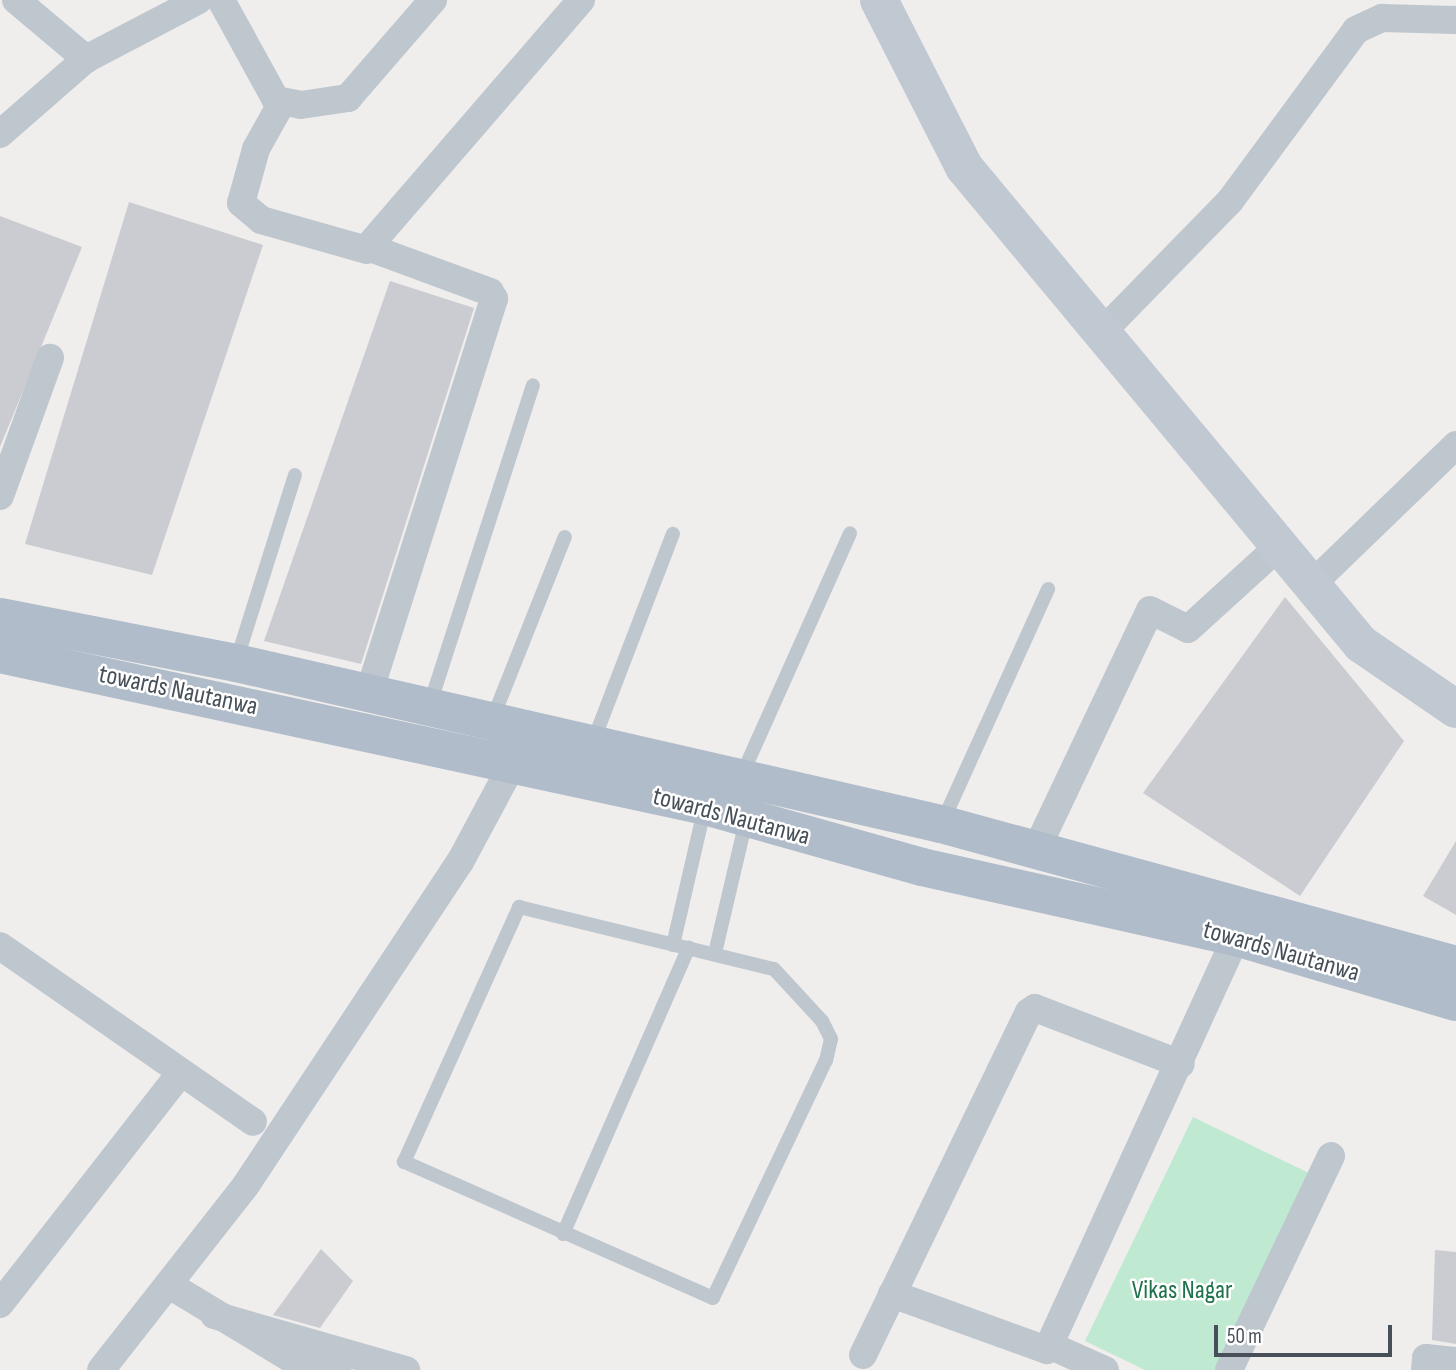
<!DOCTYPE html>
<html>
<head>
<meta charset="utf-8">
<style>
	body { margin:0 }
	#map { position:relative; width:1456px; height:1370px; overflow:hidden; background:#f0eded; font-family:"Sofia Sans Condensed",sans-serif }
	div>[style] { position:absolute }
	.green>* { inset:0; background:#c0e9d1 }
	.building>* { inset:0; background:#caccd1 }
	.lane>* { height:14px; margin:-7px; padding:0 7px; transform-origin:7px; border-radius:7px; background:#bfc7ce }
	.street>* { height:28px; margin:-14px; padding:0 14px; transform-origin:14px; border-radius:14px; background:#bfc7ce }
	.secondary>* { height:38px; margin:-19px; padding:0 19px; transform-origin:19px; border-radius:19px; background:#c0c8d2 }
	.primary>* { height:38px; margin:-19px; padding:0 19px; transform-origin:19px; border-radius:19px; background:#b0bcc9 }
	span { translate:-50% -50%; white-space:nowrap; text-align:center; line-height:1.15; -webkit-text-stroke:5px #fff; paint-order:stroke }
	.street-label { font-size:26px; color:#475058 }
	.park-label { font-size:26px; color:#20724c }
	.scale { position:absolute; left:1214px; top:1325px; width:178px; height:32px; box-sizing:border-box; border:4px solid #475058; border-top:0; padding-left:9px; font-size:21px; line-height:24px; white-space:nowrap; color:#475058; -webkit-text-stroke:5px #fff; paint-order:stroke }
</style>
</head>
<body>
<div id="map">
	<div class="green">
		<div style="clip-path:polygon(1193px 1117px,1311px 1174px,1218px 1370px,1145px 1370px,1085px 1341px)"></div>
	</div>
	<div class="building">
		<div style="clip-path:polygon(129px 202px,263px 245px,152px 575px,25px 544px)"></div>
		<div style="clip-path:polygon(0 216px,82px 247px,0 447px)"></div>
		<div style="clip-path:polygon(390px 281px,474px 308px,361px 664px,264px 641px)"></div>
		<div style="clip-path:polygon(1285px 597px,1404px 741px,1300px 896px,1143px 793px)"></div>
		<div style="clip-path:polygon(1456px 841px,1456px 915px,1423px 896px)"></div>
		<div style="clip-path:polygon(321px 1249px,353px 1281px,320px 1328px,273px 1315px)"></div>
		<div style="clip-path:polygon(1435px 1250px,1456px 1252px,1456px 1344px,1432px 1340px)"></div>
	</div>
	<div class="lane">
		<div style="left:236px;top:662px;width:196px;rotate:-72.5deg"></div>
		<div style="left:429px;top:707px;width:338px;rotate:-72.1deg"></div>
		<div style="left:492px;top:720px;width:197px;rotate:-68.3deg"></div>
		<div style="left:593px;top:742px;width:223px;rotate:-69deg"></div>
		<div style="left:741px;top:777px;width:267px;rotate:-65.9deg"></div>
		<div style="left:942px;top:823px;width:257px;rotate:-65.6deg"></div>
		<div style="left:519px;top:907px;width:262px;rotate:13.7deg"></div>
		<div style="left:774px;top:969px;width:71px;rotate:47.3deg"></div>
		<div style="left:822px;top:1021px;width:20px;rotate:63deg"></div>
		<div style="left:831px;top:1039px;width:22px;rotate:103deg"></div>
		<div style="left:826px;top:1060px;width:263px;rotate:115.4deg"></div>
		<div style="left:713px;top:1298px;width:338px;rotate:-156.2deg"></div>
		<div style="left:404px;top:1162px;width:280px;rotate:-65.7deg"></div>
		<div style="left:673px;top:945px;width:143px;rotate:-77deg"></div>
		<div style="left:715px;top:953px;width:136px;rotate:-76.8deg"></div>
		<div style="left:563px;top:1234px;width:313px;rotate:-66.3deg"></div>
	</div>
	<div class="street">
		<div style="left:16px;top:0;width:92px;rotate:40.1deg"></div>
		<div style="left:221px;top:0;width:114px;rotate:61.2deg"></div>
		<div style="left:276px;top:100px;width:25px;rotate:11deg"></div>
		<div style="left:301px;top:105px;width:48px;rotate:-8.5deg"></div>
		<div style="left:348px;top:98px;width:130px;rotate:-49.1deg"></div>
		<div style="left:281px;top:104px;width:51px;rotate:119.1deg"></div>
		<div style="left:256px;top:149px;width:56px;rotate:105.5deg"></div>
		<div style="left:241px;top:203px;width:26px;rotate:40deg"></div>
		<div style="left:261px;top:220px;width:110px;rotate:15.8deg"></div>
		<div style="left:0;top:134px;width:114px;rotate:-41.1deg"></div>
		<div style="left:86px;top:59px;width:127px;rotate:-27.6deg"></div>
		<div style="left:1104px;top:330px;width:180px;rotate:-45.7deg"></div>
		<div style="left:1230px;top:201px;width:212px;rotate:-53.6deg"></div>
		<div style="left:1356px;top:30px;width:29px;rotate:-25deg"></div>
		<div style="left:1382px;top:18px;width:74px;rotate:1.5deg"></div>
		<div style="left:0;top:496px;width:147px;rotate:-70.1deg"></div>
		<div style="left:1310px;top:586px;width:203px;rotate:-44deg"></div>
		<div style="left:368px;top:696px;width:417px;rotate:-72.4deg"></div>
		<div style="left:494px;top:299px;width:8px;rotate:-120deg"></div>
		<div style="left:490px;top:292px;width:130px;rotate:-159.8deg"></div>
		<div style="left:368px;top:247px;width:326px;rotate:-49.2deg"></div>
		<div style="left:1037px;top:848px;width:263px;rotate:-64.6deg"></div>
		<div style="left:1150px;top:610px;width:42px;rotate:26.6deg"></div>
		<div style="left:1188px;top:629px;width:122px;rotate:-42.3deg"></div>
		<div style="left:0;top:946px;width:308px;rotate:34.8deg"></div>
		<div style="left:171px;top:1286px;width:139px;rotate:31.2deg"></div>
		<div style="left:290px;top:1358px;width:49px;rotate:14deg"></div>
		<div style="left:892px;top:1294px;width:165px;rotate:19.9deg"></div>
		<div style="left:1047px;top:1350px;width:454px;rotate:-65.4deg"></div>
		<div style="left:0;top:1304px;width:294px;rotate:-52deg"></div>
		<div style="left:214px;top:1315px;width:200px;rotate:16deg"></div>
		<div style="left:1051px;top:1346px;width:59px;rotate:24deg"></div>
		<div style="left:863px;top:1355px;width:381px;rotate:-64.2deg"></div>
		<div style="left:1029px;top:1012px;width:7px;rotate:-34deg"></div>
		<div style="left:1035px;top:1008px;width:156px;rotate:21deg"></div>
		<div style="left:101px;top:1370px;width:235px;rotate:-51.9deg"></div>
		<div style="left:246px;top:1185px;width:387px;rotate:-56.5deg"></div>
		<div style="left:460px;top:862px;width:110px;rotate:-61.8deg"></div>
		<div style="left:1229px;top:1370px;width:237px;rotate:-64.5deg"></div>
		<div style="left:1425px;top:1370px;width:12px;rotate:-85deg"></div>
		<div style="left:1426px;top:1358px;width:30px;rotate:6deg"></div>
	</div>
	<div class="secondary">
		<div style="left:879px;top:0;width:187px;rotate:63deg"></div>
		<div style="left:964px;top:167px;width:621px;rotate:50.23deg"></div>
		<div style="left:1361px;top:644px;width:115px;rotate:34.4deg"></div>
	</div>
	<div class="primary">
		<div style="left:0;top:617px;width:240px;rotate:11deg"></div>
		<div style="left:236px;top:663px;width:723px;rotate:12.86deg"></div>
		<div style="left:941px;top:824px;width:534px;rotate:15.31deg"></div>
		<div style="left:0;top:654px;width:721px;rotate:12.17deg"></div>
		<div style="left:705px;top:806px;width:225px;rotate:15.7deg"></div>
		<div style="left:922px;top:867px;width:322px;rotate:12.6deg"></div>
		<div style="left:1236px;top:937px;width:229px;rotate:16.5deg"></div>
	</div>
	<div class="street-label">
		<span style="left:178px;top:691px;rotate:12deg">towards Nautanwa</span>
		<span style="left:731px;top:817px;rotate:15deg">towards Nautanwa</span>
		<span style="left:1281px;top:952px;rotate:16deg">towards Nautanwa</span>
	</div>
	<div class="park-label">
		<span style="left:1182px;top:1291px">Vikas Nagar</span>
	</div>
	<div class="scale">50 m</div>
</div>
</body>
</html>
